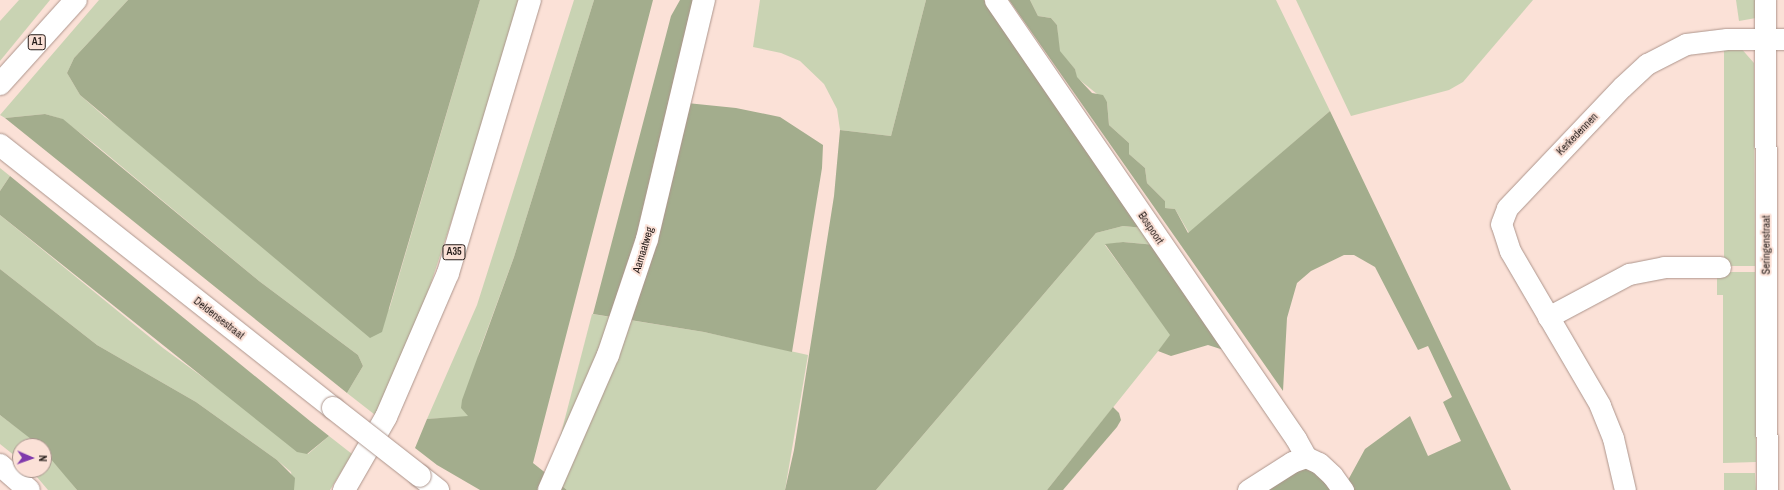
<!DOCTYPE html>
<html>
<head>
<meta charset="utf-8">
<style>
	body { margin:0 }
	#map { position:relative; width:1784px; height:490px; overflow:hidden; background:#fbe1d7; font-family:"Archivo Narrow",sans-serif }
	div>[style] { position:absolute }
	.green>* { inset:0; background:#c9d3b3 }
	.forest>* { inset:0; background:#a3ad8d }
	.roads { filter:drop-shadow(0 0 1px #ad958c) drop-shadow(0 0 1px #ad958c) }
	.street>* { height:21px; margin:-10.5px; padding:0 10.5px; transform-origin:10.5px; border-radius:10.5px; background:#fff }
	.secondary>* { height:22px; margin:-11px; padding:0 11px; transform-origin:11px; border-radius:11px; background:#fff }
	.highway>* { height:22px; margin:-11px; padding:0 11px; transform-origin:11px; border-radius:11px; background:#fff }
	.bridges { filter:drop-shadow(0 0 1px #ad958c) drop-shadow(0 0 1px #ad958c) }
	.secondary-bridge>* { height:22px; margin:-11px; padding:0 11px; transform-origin:11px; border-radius:11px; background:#fff }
	span { translate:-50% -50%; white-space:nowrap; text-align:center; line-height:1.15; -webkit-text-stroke:4px #fbe1d7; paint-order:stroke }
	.shield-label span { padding:1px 3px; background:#fbe1d7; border:1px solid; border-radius:3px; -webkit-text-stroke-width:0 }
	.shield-label { font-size:10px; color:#261d1a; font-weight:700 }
	.street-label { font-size:11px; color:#261d1a }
	.north { position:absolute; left:12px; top:438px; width:40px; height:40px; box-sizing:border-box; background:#fbe1d7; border:1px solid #a6938b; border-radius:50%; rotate:92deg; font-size:11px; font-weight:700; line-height:16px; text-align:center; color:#261d1a }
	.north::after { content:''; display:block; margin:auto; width:14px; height:18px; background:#8039ac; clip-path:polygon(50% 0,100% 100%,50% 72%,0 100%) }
</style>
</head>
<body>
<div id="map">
	<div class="green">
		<div style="clip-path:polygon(19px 0,50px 0,0 61px,0 21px)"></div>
		<div style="clip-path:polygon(99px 0,128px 0,74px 58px,67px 73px,80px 95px,105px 117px,389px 310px,480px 0,519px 0,465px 180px,430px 286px,379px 418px,347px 393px,363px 366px,358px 355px,259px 281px,97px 146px,62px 119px,45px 114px,5px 118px,0 115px)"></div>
		<div style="clip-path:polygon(574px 0,594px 0,514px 257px,479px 352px,469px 417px,427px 419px,477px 305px)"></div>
		<div style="clip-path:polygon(760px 0,926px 0,891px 136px,840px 130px,837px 109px,824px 84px,800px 61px,781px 53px,753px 47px)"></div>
		<div style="clip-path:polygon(1030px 0,1276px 0,1330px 111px,1189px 233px,1175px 209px,1165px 208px,1165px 201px,1147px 183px,1145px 168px,1129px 154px,1129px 143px,1109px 125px,1107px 102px,1076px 77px,1075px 69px,1059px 51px,1057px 25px,1051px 18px,1038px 16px)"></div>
		<div style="clip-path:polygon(1296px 0,1533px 0,1463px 82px,1449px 90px,1351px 116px)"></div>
		<div style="clip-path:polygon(1736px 0,1756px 0,1756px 18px,1739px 21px)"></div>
		<div style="clip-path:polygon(1739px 46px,1754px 63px,1755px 266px,1724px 266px,1724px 49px)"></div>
		<div style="clip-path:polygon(0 168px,10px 176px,0 191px)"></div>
		<div style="clip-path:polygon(0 215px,163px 348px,308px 454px,329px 436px,352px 454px,330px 490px,294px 490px,291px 472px,277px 460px,196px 402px,97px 345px,0 269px)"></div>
		<div style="clip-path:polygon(1123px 226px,1144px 228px,1156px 245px,1123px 242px,1105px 245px,1171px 335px,1047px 490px,876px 490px,1096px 233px)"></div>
		<div style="clip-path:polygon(1717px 272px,1755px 272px,1756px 462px,1723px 463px,1723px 295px,1717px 295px)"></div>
		<div style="clip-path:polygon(592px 314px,704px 332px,808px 355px,785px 490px,567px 490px,550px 476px)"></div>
		<div style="clip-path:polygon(0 415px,36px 442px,40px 446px,20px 446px,20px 460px,0 444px)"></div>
		<div style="clip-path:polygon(44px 451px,65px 475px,77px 490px,48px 490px,31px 470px,44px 470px)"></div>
		<div style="clip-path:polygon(1724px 473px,1755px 473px,1756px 490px,1724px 490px)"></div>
	</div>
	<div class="forest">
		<div style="clip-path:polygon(128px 0,480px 0,382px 332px,370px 338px,80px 95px,67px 73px,74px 58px)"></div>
		<div style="clip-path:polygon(594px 0,653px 0,533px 463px,567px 490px,480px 490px,437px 465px,415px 448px,427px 419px,468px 416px,461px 408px,462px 400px,514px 257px)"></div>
		<div style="clip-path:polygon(680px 0,711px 0,687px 103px,736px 108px,780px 117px,823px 145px,822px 168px,792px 352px,704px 332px,593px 314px,671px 16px)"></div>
		<div style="clip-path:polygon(926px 0,984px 0,1144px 228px,1123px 226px,1096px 233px,876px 490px,785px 490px,794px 450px,834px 196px,840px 130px,891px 136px)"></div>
		<div style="clip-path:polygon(1009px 0,1030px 0,1038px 16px,1051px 18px,1057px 25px,1060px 51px,1075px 69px,1077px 77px,1092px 93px,1103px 95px,1107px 102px,1109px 125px,1129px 143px,1129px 154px,1145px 168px,1147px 183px,1165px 201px,1165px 208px,1175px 209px,1188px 233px,1330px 111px,1511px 490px,1352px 490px,1347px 482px,1365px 449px,1410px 416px,1428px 456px,1461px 441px,1443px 402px,1452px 397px,1428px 346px,1418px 350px,1375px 267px,1354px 255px,1344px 255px,1311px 271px,1297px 283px,1287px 318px,1283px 391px)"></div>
		<div style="clip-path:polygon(45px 114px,63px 119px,259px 281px,358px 355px,363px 366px,347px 393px,5px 118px)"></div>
		<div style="clip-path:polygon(10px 176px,310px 421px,329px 436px,307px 454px,297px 452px,0 215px,0 191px)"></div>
		<div style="clip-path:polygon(1123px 242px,1156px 245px,1230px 352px,1208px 345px,1171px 356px,1158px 351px,1170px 335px,1105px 244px)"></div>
		<div style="clip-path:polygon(0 269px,97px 345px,196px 402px,277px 460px,295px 478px,294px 490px,77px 490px,44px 451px,44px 446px,40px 446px,0 415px)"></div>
		<div style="clip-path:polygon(1113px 407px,1119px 413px,1121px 420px,1117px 427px,1063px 490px,1047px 490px)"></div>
		<div style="clip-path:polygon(1301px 467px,1319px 472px,1330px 490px,1261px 490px)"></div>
	</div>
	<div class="roads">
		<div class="street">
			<div style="left:995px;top:0;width:532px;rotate:55.56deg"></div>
			<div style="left:1296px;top:439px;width:21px;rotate:61deg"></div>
			<div style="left:1765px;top:0;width:490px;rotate:89.8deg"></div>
			<div style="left:1548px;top:317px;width:92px;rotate:-28deg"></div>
			<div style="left:1629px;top:274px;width:36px;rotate:-11deg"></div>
			<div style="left:1664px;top:267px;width:56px"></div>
			<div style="left:1248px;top:490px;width:52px;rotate:-32.5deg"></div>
			<div style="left:1292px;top:462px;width:15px;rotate:-20deg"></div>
			<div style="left:1306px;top:457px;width:14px;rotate:25deg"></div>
			<div style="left:1319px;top:463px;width:18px;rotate:43deg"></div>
			<div style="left:1332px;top:475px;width:19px;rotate:54deg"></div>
			<div style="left:1625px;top:490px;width:53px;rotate:-103deg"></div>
			<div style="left:1613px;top:438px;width:35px;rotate:-112deg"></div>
			<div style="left:1600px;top:405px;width:178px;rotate:-120.3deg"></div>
			<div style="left:1510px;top:251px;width:28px;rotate:-108deg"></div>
			<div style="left:1501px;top:224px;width:17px;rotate:-69deg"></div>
			<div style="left:1507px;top:208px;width:167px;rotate:-46.5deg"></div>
			<div style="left:1622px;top:87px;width:34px;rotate:-43deg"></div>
			<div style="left:1647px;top:64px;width:44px;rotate:-27.1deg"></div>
			<div style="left:1686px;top:44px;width:41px;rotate:-7deg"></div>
			<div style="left:1727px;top:39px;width:57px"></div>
		</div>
		<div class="secondary">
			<div style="left:0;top:145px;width:424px;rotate:38.3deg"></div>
			<div style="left:420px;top:476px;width:23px;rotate:38deg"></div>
			<div style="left:549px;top:490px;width:147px;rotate:-66.4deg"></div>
			<div style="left:608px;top:355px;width:122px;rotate:-71.4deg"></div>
			<div style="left:647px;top:239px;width:246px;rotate:-76.6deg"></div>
		</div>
		<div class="highway">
			<div style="left:0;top:84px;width:113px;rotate:-47.9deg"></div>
			<div style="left:0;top:465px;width:38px;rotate:41deg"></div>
			<div style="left:344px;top:490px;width:84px;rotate:-60.1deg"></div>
			<div style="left:386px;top:417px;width:157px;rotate:-66.7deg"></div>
			<div style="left:448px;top:273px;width:285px;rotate:-73.3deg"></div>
		</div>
	</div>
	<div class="bridges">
		<div class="secondary-bridge">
			<div style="left:333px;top:408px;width:110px;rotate:38deg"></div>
		</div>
	</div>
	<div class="shield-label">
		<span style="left:37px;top:42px">A1</span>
		<span style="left:454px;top:252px">A35</span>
	</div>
	<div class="street-label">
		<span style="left:1577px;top:134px;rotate:-46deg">Kerkedennen</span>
		<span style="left:1151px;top:228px;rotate:56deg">Bospoort</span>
		<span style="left:1766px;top:245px;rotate:-90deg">Seringenstraat</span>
		<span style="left:643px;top:250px;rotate:-73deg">Aamaatweg</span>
		<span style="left:219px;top:318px;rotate:38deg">Deldensestraat</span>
	</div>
	<div class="north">N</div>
</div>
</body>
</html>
